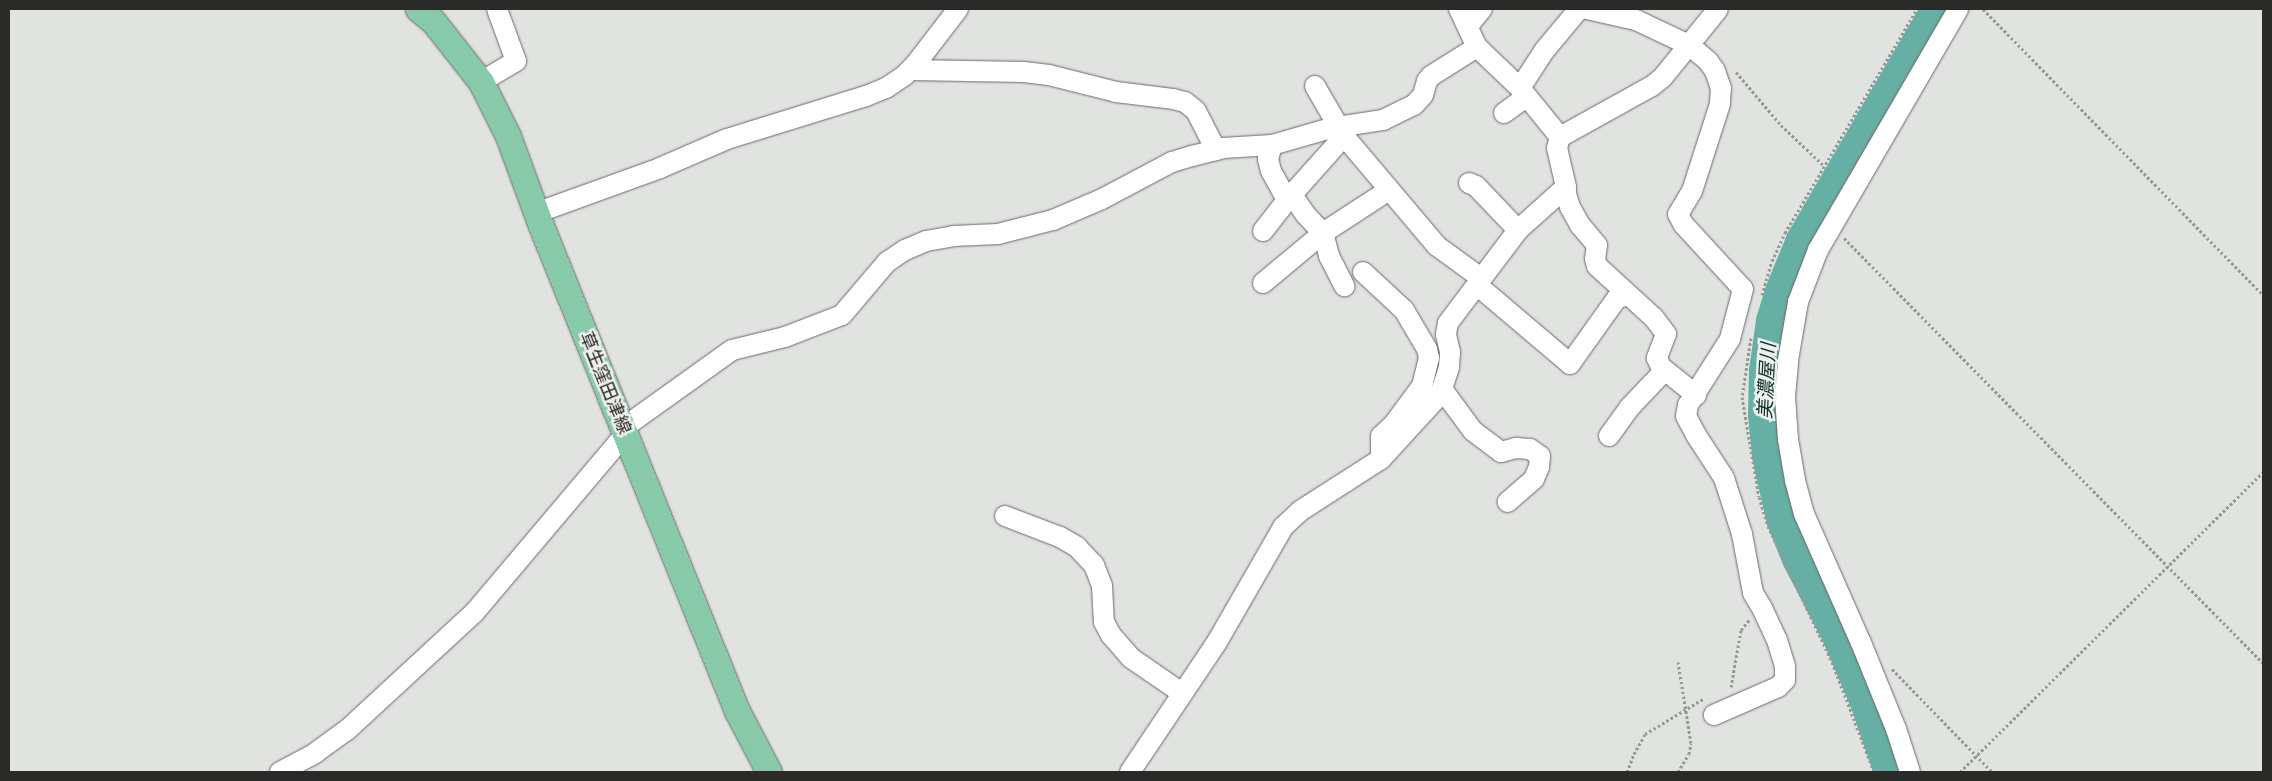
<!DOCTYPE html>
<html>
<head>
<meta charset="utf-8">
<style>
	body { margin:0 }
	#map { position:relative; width:2272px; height:781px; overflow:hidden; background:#e1e3e0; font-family:Cabin,"Noto Sans JP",sans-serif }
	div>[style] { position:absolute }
	.river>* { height:30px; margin:-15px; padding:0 15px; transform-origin:15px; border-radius:15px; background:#66afa4 }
	.path>* { height:3px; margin-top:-1.5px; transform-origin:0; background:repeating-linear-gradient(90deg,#969895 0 2.5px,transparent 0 5px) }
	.roads { filter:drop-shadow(0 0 1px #686a68) drop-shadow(0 0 1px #686a68) }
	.minor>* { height:20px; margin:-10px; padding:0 10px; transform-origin:10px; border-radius:10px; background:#fff }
	.major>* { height:25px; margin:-12.5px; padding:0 12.5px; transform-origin:12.5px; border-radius:12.5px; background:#88c9aa }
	span { translate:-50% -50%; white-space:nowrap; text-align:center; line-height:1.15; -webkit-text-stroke:5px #eef0ed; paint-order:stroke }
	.street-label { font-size:18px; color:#2a2a29 }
	.water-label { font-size:19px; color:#0c312c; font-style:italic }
	.frame { position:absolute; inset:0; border:10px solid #2a2a29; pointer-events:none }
</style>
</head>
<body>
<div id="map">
	<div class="river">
		<div style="left:1889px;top:772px;width:76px;rotate:-109.1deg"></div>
		<div style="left:1864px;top:700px;width:69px;rotate:-112.9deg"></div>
		<div style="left:1837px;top:636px;width:87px;rotate:-117.5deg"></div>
		<div style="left:1797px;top:559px;width:43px;rotate:-111.8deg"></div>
		<div style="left:1781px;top:519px;width:65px;rotate:-102.5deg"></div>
		<div style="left:1767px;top:456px;width:41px;rotate:-95.6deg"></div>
		<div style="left:1763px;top:415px;width:44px;rotate:-88.7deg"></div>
		<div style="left:1764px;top:371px;width:50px;rotate:-82deg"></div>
		<div style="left:1771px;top:321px;width:31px;rotate:-73deg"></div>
		<div style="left:1780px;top:291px;width:55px;rotate:-67.6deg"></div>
		<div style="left:1801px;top:240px;width:268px;rotate:-59.7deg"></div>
	</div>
	<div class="path">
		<div style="left:1983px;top:9px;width:400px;rotate:45.6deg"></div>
		<div style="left:1736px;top:72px;width:70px;rotate:49.7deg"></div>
		<div style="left:1781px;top:125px;width:59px;rotate:43.6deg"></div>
		<div style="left:1844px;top:238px;width:597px;rotate:45.41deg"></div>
		<div style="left:1762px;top:295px;width:35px;rotate:-74deg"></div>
		<div style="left:1772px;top:261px;width:31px;rotate:-65deg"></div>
		<div style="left:1785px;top:233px;width:260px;rotate:-59.5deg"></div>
		<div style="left:1751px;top:338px;width:60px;rotate:98.7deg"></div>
		<div style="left:1742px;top:397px;width:101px;rotate:80.4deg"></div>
		<div style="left:1759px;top:497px;width:30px;rotate:73deg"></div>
		<div style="left:1768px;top:526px;width:150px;rotate:64.8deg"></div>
		<div style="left:1832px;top:662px;width:118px;rotate:69.1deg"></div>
		<div style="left:1892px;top:669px;width:144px;rotate:45.8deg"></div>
		<div style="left:1731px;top:687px;width:58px;rotate:-80deg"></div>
		<div style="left:1741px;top:630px;width:13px;rotate:-51deg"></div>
		<div style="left:1627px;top:772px;width:19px;rotate:-69deg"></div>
		<div style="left:1634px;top:754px;width:23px;rotate:-61deg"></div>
		<div style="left:1645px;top:734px;width:68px;rotate:-31.1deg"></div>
		<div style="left:1678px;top:772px;width:21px;rotate:-59deg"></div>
		<div style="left:1689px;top:754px;width:11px;rotate:-80deg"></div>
		<div style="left:1691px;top:743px;width:82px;rotate:-99.1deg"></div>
		<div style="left:1960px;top:772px;width:426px;rotate:-44.7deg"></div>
	</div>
	<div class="roads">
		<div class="minor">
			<div style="left:1459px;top:9px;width:42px;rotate:64.7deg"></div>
			<div style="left:1477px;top:47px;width:59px;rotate:43.6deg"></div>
			<div style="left:1520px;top:88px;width:63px;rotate:50.8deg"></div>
			<div style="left:1587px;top:9px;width:50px;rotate:12.7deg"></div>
			<div style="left:1636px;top:20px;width:59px;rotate:25.3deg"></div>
			<div style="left:1689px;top:45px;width:25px;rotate:40deg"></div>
			<div style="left:1708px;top:61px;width:12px;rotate:55deg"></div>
			<div style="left:1715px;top:71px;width:18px;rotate:71deg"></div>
			<div style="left:1721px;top:88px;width:16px;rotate:94deg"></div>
			<div style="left:1720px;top:104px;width:91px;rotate:107.8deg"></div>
			<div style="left:1692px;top:191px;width:27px;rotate:121deg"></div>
			<div style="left:1678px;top:214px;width:11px;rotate:63deg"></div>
			<div style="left:1683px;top:224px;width:88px;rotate:47.3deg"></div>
			<div style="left:1743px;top:289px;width:52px;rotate:104.6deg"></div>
			<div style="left:1730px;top:339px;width:78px;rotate:122.5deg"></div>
			<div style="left:1688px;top:405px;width:11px;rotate:100deg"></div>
			<div style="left:1686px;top:416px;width:21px;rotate:62deg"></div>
			<div style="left:1696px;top:435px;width:51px;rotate:56.9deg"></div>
			<div style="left:1724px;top:478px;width:59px;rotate:72.2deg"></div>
			<div style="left:1742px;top:534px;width:60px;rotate:79.4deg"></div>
			<div style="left:1753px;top:593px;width:17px;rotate:59deg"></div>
			<div style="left:1762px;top:608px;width:35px;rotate:65deg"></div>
			<div style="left:1777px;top:640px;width:28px;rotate:73deg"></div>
			<div style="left:1785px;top:667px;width:13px;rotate:90deg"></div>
			<div style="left:1785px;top:680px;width:10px;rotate:135deg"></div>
			<div style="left:1778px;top:687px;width:70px;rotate:156.4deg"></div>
			<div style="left:1468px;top:26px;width:22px;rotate:-51deg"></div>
			<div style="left:910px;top:70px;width:114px;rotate:1deg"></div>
			<div style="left:1024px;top:72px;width:25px;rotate:7deg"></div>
			<div style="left:1049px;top:75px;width:69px;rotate:14.2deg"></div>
			<div style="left:1116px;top:92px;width:57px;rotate:7deg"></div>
			<div style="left:1173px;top:99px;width:12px;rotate:14deg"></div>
			<div style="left:1185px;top:102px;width:14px;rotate:39deg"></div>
			<div style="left:1196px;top:111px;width:44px;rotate:62.9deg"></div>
			<div style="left:481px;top:82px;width:41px;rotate:-31deg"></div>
			<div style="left:516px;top:61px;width:55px;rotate:-110.1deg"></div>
			<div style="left:1315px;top:86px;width:58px;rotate:59.9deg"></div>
			<div style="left:1344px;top:136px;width:144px;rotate:49.8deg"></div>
			<div style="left:1437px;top:246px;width:54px;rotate:36deg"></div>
			<div style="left:1520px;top:88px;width:44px;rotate:-57deg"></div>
			<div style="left:1544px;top:51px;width:55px;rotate:-50.2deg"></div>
			<div style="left:1504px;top:113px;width:27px;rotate:-36deg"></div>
			<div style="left:1272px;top:145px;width:15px;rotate:106deg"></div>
			<div style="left:1268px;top:159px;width:12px;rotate:76deg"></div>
			<div style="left:1271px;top:171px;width:33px;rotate:61deg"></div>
			<div style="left:1469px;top:183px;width:8px;rotate:23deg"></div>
			<div style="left:1476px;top:186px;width:61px;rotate:46.3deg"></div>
			<div style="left:1566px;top:187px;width:7px;rotate:90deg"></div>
			<div style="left:1566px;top:194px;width:14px;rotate:73deg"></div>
			<div style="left:1570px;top:207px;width:21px;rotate:61deg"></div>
			<div style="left:1580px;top:225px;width:26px;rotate:50deg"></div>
			<div style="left:1597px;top:245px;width:14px;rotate:98deg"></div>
			<div style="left:1595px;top:259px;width:7px;rotate:74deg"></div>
			<div style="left:1597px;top:266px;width:77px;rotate:42.4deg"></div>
			<div style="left:1654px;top:318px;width:20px;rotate:53deg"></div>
			<div style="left:1666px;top:334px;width:26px;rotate:111deg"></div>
			<div style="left:1657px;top:358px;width:10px;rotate:66deg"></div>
			<div style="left:1661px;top:367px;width:45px;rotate:38.7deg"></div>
			<div style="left:1292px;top:195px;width:24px;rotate:55deg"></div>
			<div style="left:1306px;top:215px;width:25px;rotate:47deg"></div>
			<div style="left:1323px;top:233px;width:24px;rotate:75deg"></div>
			<div style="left:1329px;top:256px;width:34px;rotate:63deg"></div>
			<div style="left:536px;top:213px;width:132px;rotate:-19.9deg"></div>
			<div style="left:660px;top:168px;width:73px;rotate:-23.4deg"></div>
			<div style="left:727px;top:139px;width:145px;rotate:-17.2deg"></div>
			<div style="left:866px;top:96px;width:22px;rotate:-22deg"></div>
			<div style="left:886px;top:88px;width:22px;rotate:-34deg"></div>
			<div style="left:904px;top:76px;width:16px;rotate:-45deg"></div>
			<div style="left:915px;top:65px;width:71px;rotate:-52.5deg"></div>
			<div style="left:1263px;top:231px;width:39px;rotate:-52deg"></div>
			<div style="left:1287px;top:200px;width:86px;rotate:-48.3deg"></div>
			<div style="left:1363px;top:272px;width:56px;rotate:42.8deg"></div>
			<div style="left:1404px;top:310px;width:45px;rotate:59.5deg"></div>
			<div style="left:1427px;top:349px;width:9px;rotate:77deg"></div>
			<div style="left:1429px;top:358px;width:29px;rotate:104deg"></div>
			<div style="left:1422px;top:386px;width:49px;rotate:126.6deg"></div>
			<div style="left:1393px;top:425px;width:16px;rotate:137deg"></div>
			<div style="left:1381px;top:436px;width:23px;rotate:90deg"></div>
			<div style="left:1263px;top:283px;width:78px;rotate:-39.8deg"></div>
			<div style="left:1323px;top:233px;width:79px;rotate:-33.1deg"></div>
			<div style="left:1477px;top:285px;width:122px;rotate:40.3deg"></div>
			<div style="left:1570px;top:364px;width:81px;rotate:-54.5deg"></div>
			<div style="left:1617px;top:298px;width:12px;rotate:-14deg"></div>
			<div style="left:1442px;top:389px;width:52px;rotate:53.6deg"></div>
			<div style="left:1473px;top:431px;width:35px;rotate:37deg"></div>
			<div style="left:1501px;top:452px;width:16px;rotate:-15deg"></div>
			<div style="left:1516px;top:448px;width:14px;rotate:4deg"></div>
			<div style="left:1530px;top:449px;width:12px;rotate:35deg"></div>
			<div style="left:1540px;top:456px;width:11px;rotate:95deg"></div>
			<div style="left:1539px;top:467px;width:13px;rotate:113deg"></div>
			<div style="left:1534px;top:479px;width:35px;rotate:139deg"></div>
			<div style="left:623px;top:428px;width:134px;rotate:-35.6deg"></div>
			<div style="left:732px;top:350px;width:55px;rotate:-13.8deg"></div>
			<div style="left:785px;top:337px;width:61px;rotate:-21.1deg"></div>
			<div style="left:842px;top:315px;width:70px;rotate:-49.7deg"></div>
			<div style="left:887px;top:262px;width:22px;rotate:-34deg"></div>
			<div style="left:905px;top:250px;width:23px;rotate:-23deg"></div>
			<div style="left:926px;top:241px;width:27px;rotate:-10deg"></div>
			<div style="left:953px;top:236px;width:45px;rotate:-2.5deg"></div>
			<div style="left:998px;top:234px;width:57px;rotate:-14.3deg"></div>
			<div style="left:1053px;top:220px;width:53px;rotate:-23.2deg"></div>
			<div style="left:1102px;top:199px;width:79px;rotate:-27.9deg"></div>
			<div style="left:1172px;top:162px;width:21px;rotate:-17deg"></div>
			<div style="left:1192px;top:156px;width:32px;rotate:-14deg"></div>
			<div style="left:1223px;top:148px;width:49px;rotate:-3.5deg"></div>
			<div style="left:1272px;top:145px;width:61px;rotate:-16.1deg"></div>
			<div style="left:1331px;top:128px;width:53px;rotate:-8.7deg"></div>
			<div style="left:1383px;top:120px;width:34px;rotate:-26deg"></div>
			<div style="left:1414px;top:105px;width:13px;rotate:-48deg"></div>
			<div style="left:1423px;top:95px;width:15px;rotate:-74deg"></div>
			<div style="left:1427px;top:81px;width:6px;rotate:-51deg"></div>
			<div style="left:1431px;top:76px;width:54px;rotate:-32.2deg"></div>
			<div style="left:1609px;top:436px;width:34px;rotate:-54deg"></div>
			<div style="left:1629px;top:408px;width:52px;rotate:-46.5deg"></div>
			<div style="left:1005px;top:516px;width:59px;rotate:20.9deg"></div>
			<div style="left:1060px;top:537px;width:20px;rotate:30deg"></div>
			<div style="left:1077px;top:547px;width:25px;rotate:47deg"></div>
			<div style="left:1094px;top:565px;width:22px;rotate:69deg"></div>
			<div style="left:1102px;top:586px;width:36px;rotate:87deg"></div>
			<div style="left:1104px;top:622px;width:15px;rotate:62deg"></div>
			<div style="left:1111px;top:635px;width:30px;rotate:49deg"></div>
			<div style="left:1131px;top:658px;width:62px;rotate:34.5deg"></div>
			<div style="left:280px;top:772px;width:40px;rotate:-28deg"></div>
			<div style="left:315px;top:753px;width:39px;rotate:-36deg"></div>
			<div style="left:347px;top:730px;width:173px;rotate:-42.7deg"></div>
			<div style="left:474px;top:613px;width:236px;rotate:-49.8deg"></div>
			<div style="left:1130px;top:772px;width:156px;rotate:-56.2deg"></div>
			<div style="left:1217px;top:642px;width:133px;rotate:-60.1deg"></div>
			<div style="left:1283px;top:527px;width:23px;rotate:-43deg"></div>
			<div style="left:1300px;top:511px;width:96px;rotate:-32.7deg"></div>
			<div style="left:1381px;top:459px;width:80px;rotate:-47.5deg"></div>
			<div style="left:1435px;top:400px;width:13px;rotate:-58deg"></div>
			<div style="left:1442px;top:389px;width:23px;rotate:-72deg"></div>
			<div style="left:1449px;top:367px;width:15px;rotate:-86deg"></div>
			<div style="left:1450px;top:352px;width:18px;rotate:-103deg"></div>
			<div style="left:1446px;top:334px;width:11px;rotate:-80deg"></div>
			<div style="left:1448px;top:323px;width:116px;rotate:-53deg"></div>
			<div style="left:1518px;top:230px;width:64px;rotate:-41.9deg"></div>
			<div style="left:1566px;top:187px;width:40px;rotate:-103deg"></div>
			<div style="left:1557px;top:148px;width:11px;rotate:-75deg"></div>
			<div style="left:1560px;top:137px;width:105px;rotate:-29deg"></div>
			<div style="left:1652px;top:86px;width:14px;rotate:-39deg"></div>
			<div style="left:1663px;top:77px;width:87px;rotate:-51deg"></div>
			<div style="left:1910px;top:772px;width:45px;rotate:-108deg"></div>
			<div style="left:1896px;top:729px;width:93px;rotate:-112.1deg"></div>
			<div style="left:1861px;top:643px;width:141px;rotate:-113.8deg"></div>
			<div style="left:1804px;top:514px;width:35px;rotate:-105deg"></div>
			<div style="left:1795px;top:480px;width:42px;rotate:-99.7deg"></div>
			<div style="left:1788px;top:439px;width:42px;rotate:-94.1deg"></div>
			<div style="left:1785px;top:397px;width:37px;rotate:-85deg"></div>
			<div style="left:1788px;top:360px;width:59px;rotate:-80.2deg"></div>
			<div style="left:1798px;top:302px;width:56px;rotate:-69deg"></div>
			<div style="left:1818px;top:250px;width:279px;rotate:-59.8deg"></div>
		</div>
		<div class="major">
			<div style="left:418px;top:9px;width:19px;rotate:39deg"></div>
			<div style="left:433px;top:21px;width:78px;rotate:51.8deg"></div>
			<div style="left:481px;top:82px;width:60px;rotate:63.4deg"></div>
			<div style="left:508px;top:136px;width:93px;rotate:69.8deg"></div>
			<div style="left:540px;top:223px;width:526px;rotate:68.02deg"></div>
			<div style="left:737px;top:711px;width:69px;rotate:62.3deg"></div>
		</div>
	</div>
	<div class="street-label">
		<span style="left:605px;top:383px;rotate:68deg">草生窪田津線</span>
	</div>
	<div class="water-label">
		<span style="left:1767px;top:381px;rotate:-87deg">美濃屋川</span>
	</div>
	<div class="frame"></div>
</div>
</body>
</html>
